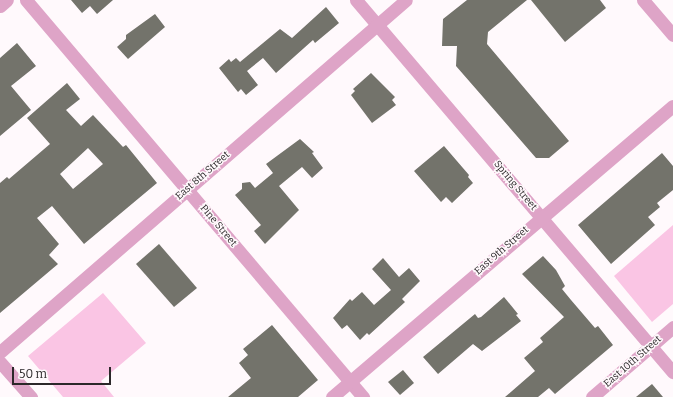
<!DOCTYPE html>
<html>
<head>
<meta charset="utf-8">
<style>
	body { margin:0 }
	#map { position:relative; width:673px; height:397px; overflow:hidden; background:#fff9fc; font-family:Bitter,serif }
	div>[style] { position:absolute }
	.green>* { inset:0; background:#fac5e4 }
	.building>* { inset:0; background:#73736b }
	.minor>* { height:13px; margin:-6.5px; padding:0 6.5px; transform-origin:6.5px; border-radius:6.5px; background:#dea4c7 }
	span { translate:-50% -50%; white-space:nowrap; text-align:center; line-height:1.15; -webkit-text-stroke:3px #fff9fc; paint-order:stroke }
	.street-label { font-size:10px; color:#2c282a }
	.scale { position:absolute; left:12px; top:367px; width:99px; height:18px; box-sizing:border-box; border:2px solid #2c282a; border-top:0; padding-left:5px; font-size:12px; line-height:14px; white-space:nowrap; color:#2c282a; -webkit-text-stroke:3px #fff9fc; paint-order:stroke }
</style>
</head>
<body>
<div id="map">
	<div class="green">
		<div style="clip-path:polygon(673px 225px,673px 304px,652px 322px,614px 276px)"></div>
		<div style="clip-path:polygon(103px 293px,146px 343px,101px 381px,114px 397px,63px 397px,28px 356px)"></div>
	</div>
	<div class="building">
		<div style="clip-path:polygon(71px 0,113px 0,97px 14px,90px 6px,82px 13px)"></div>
		<div style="clip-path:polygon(467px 0,527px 0,488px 32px,487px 44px,569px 141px,549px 158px,536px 158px,456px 66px,457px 46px,442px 46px,443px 19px)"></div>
		<div style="clip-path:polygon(531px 0,600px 0,606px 8px,565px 42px)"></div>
		<div style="clip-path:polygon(326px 7px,339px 23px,315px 43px,313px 40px,276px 73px,263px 58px,247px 71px,258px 85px,246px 95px,241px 89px,238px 92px,219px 68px,229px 59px,231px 62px,236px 58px,240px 62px,280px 29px,292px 38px)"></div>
		<div style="clip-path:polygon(155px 14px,165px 27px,128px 59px,117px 47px,126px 39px,126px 35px)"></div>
		<div style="clip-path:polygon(17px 43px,36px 66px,11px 86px,31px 110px,0 136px,0 58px)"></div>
		<div style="clip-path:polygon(371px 73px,395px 97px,392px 100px,396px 105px,372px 123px,351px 95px,355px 91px,353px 89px)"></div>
		<div style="clip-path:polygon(evenodd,67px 83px,80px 99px,66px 110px,81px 126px,93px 115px,123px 147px,126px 145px,157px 183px,84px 244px,52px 206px,37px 218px,59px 244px,49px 255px,58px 264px,0 313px,0 183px,7px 177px,9px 179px,50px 144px,27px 118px,67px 83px,88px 148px,103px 164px,73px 189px,60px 174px,88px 148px)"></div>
		<div style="clip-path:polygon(300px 139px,314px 152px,312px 153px,323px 168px,312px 178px,302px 167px,279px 186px,299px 210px,265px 244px,254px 231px,261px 225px,235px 195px,242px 189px,242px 183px,250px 182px,255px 188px,273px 173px,266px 164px)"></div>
		<div style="clip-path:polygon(444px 146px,469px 175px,468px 177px,473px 183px,452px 203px,446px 197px,441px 202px,414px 171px)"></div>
		<div style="clip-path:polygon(662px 153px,673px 166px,673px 190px,657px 203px,660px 207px,648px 217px,655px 225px,611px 264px,578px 225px)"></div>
		<div style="clip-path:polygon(159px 244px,197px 288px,174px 307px,136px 264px)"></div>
		<div style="clip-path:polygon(543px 256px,556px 270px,565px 286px,562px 289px,571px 300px,595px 328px,598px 326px,613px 345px,555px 394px,549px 388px,538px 397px,505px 397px,535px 371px,524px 358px,543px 342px,540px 338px,564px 317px,522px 274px)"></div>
		<div style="clip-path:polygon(383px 258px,399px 277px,409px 268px,420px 281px,402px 299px,405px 302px,369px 335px,367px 333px,360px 340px,347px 325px,342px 329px,333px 318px,350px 299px,352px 301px,362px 292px,374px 305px,391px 290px,372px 269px)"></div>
		<div style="clip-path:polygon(504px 297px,518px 314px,516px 315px,521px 321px,482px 351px,473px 344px,438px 374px,423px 357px,475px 314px,478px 318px,481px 317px)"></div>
		<div style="clip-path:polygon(272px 325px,318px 380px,298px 397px,228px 397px,251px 378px,239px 363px,248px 355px,243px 349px)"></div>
		<div style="clip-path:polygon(403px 370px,414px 383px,400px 395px,388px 382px)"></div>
		<div style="clip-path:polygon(652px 384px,663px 397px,636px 397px)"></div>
	</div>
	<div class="minor">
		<div style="left:26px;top:0;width:521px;rotate:49.67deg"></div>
		<div style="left:356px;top:0;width:489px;rotate:49.6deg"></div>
		<div style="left:643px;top:0;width:46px;rotate:49.4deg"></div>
		<div style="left:0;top:6px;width:9px;rotate:-41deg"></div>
		<div style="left:0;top:352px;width:537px;rotate:-40.93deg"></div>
		<div style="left:0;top:362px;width:47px;rotate:48.5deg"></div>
		<div style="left:332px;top:397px;width:448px;rotate:-40.5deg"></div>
		<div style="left:592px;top:397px;width:107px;rotate:-40.8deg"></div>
	</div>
	<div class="street-label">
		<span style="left:203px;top:176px;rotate:-41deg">East 8th Street</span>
		<span style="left:515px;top:186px;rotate:50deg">Spring Street</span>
		<span style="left:218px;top:226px;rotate:50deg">Pine Street</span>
		<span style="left:502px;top:251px;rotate:-41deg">East 9th Street</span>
		<span style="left:633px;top:362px;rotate:-41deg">East 10th Street</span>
	</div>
	<div class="scale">50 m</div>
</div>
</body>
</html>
